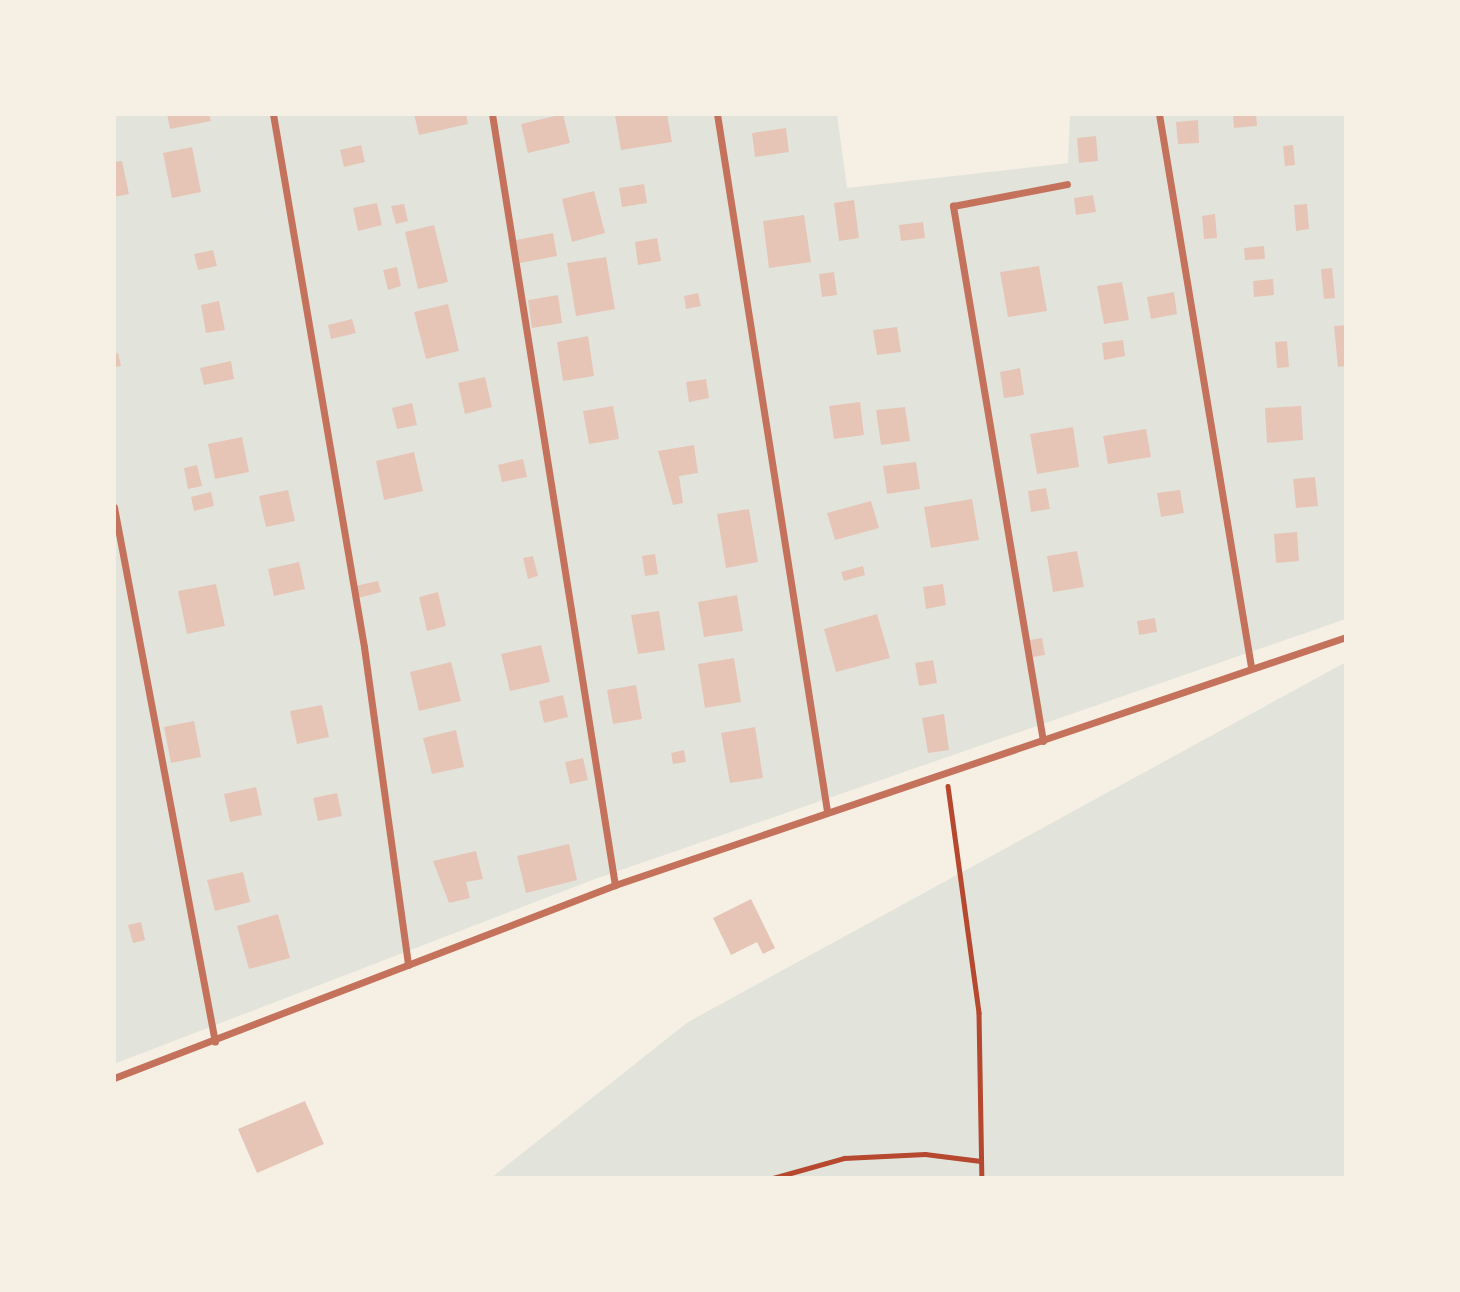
<!DOCTYPE html>
<html>
<head>
<meta charset="utf-8">
<style>
	body { margin:0 }
	#map { position:relative; width:1460px; height:1292px; overflow:hidden; background:#f6efe4; font-family:"Roboto Condensed",sans-serif }
	div>[style] { position:absolute }
	.green>* { inset:0; background:#e2e4dc }
	.building>* { inset:0; background:#e6c5b7 }
	.path>* { height:4.5px; margin:-2.25px; padding:0 2.25px; transform-origin:2.25px; border-radius:2.25px; background:#b5482f }
	.minor>* { height:7px; margin:-3.5px; padding:0 3.5px; transform-origin:3.5px; border-radius:3.5px; background:#c5725c }
	span { translate:-50% -50%; white-space:nowrap; text-align:center; line-height:1.15; -webkit-text-stroke:7px #f6efe4; paint-order:stroke }
	.frame { position:absolute; inset:0; border:116px solid #f6efe4; pointer-events:none }
</style>
</head>
<body>
<div id="map">
	<div class="green">
		<div style="clip-path:polygon(114px 114px,837px 114px,847px 188px,1068px 163px,1070px 114px,1346px 114px,1346px 619px,595px 879px,114px 1064px)"></div>
		<div style="clip-path:polygon(1346px 662px,1346px 1178px,491px 1178px,688px 1022px)"></div>
	</div>
	<div class="building">
		<div style="clip-path:polygon(167px 114px,209px 114px,211px 121px,170px 129px)"></div>
		<div style="clip-path:polygon(414px 114px,466px 114px,468px 124px,419px 135px)"></div>
		<div style="clip-path:polygon(563px 114px,570px 143px,528px 153px,521px 124px)"></div>
		<div style="clip-path:polygon(667px 114px,672px 142px,621px 150px,615px 115px)"></div>
		<div style="clip-path:polygon(1233px 114px,1256px 114px,1257px 126px,1234px 128px)"></div>
		<div style="clip-path:polygon(1198px 120px,1199px 143px,1178px 144px,1176px 122px)"></div>
		<div style="clip-path:polygon(786px 128px,789px 152px,755px 157px,752px 133px)"></div>
		<div style="clip-path:polygon(1096px 136px,1098px 161px,1079px 163px,1077px 138px)"></div>
		<div style="clip-path:polygon(361px 145px,365px 162px,344px 167px,340px 150px)"></div>
		<div style="clip-path:polygon(1293px 145px,1295px 165px,1285px 166px,1283px 146px)"></div>
		<div style="clip-path:polygon(192px 147px,201px 192px,172px 198px,163px 153px)"></div>
		<div style="clip-path:polygon(122px 161px,129px 194px,114px 197px,114px 162px)"></div>
		<div style="clip-path:polygon(644px 184px,647px 203px,622px 207px,619px 188px)"></div>
		<div style="clip-path:polygon(594px 191px,605px 233px,572px 242px,562px 199px)"></div>
		<div style="clip-path:polygon(1093px 195px,1096px 212px,1076px 215px,1074px 198px)"></div>
		<div style="clip-path:polygon(854px 200px,859px 238px,839px 241px,834px 203px)"></div>
		<div style="clip-path:polygon(377px 203px,382px 225px,358px 231px,353px 208px)"></div>
		<div style="clip-path:polygon(404px 204px,408px 221px,396px 224px,391px 206px)"></div>
		<div style="clip-path:polygon(1307px 204px,1309px 229px,1296px 231px,1294px 205px)"></div>
		<div style="clip-path:polygon(1215px 214px,1217px 238px,1204px 239px,1202px 216px)"></div>
		<div style="clip-path:polygon(804px 215px,811px 262px,769px 268px,763px 221px)"></div>
		<div style="clip-path:polygon(923px 222px,925px 238px,901px 241px,899px 225px)"></div>
		<div style="clip-path:polygon(434px 225px,448px 282px,418px 289px,405px 232px)"></div>
		<div style="clip-path:polygon(553px 233px,557px 256px,520px 263px,516px 240px)"></div>
		<div style="clip-path:polygon(657px 238px,661px 261px,638px 265px,635px 242px)"></div>
		<div style="clip-path:polygon(1264px 246px,1265px 259px,1245px 260px,1244px 248px)"></div>
		<div style="clip-path:polygon(213px 250px,217px 266px,198px 270px,194px 254px)"></div>
		<div style="clip-path:polygon(606px 257px,615px 309px,576px 316px,567px 263px)"></div>
		<div style="clip-path:polygon(1039px 266px,1047px 311px,1008px 317px,1000px 272px)"></div>
		<div style="clip-path:polygon(397px 267px,401px 286px,388px 290px,383px 270px)"></div>
		<div style="clip-path:polygon(1332px 268px,1335px 298px,1324px 299px,1321px 269px)"></div>
		<div style="clip-path:polygon(834px 272px,837px 295px,822px 297px,819px 274px)"></div>
		<div style="clip-path:polygon(1273px 279px,1274px 295px,1254px 297px,1253px 281px)"></div>
		<div style="clip-path:polygon(1122px 282px,1129px 320px,1104px 324px,1097px 286px)"></div>
		<div style="clip-path:polygon(1174px 292px,1177px 314px,1151px 319px,1147px 297px)"></div>
		<div style="clip-path:polygon(698px 293px,701px 306px,686px 309px,684px 296px)"></div>
		<div style="clip-path:polygon(558px 295px,562px 323px,532px 328px,528px 300px)"></div>
		<div style="clip-path:polygon(219px 301px,225px 330px,206px 333px,201px 305px)"></div>
		<div style="clip-path:polygon(448px 304px,459px 351px,426px 359px,414px 312px)"></div>
		<div style="clip-path:polygon(352px 319px,356px 333px,331px 339px,328px 325px)"></div>
		<div style="clip-path:polygon(1346px 325px,1346px 366px,1338px 367px,1334px 326px)"></div>
		<div style="clip-path:polygon(897px 327px,901px 352px,877px 355px,873px 330px)"></div>
		<div style="clip-path:polygon(588px 336px,594px 376px,563px 381px,557px 342px)"></div>
		<div style="clip-path:polygon(1123px 340px,1125px 356px,1104px 360px,1102px 343px)"></div>
		<div style="clip-path:polygon(1287px 341px,1289px 367px,1277px 368px,1275px 342px)"></div>
		<div style="clip-path:polygon(118px 353px,121px 366px,114px 367px,114px 354px)"></div>
		<div style="clip-path:polygon(231px 361px,234px 379px,204px 385px,200px 368px)"></div>
		<div style="clip-path:polygon(1020px 368px,1024px 395px,1004px 398px,1000px 372px)"></div>
		<div style="clip-path:polygon(485px 377px,492px 407px,465px 414px,458px 383px)"></div>
		<div style="clip-path:polygon(706px 379px,709px 398px,689px 402px,686px 382px)"></div>
		<div style="clip-path:polygon(860px 402px,864px 435px,834px 439px,829px 406px)"></div>
		<div style="clip-path:polygon(412px 403px,417px 425px,397px 429px,392px 408px)"></div>
		<div style="clip-path:polygon(613px 406px,619px 439px,589px 444px,583px 411px)"></div>
		<div style="clip-path:polygon(1301px 406px,1303px 440px,1267px 443px,1265px 408px)"></div>
		<div style="clip-path:polygon(905px 407px,910px 441px,881px 445px,876px 410px)"></div>
		<div style="clip-path:polygon(1073px 427px,1079px 467px,1037px 474px,1030px 434px)"></div>
		<div style="clip-path:polygon(1146px 429px,1151px 457px,1108px 464px,1103px 436px)"></div>
		<div style="clip-path:polygon(242px 437px,249px 472px,215px 479px,208px 444px)"></div>
		<div style="clip-path:polygon(694px 445px,698px 473px,679px 476px,683px 503px,673px 505px,658px 451px)"></div>
		<div style="clip-path:polygon(414px 452px,423px 491px,384px 500px,376px 461px)"></div>
		<div style="clip-path:polygon(523px 459px,527px 477px,502px 482px,498px 465px)"></div>
		<div style="clip-path:polygon(916px 462px,920px 489px,887px 494px,883px 466px)"></div>
		<div style="clip-path:polygon(197px 465px,202px 486px,188px 489px,184px 468px)"></div>
		<div style="clip-path:polygon(1315px 477px,1318px 506px,1296px 508px,1293px 479px)"></div>
		<div style="clip-path:polygon(1046px 488px,1050px 509px,1031px 512px,1028px 491px)"></div>
		<div style="clip-path:polygon(288px 490px,295px 521px,266px 527px,259px 496px)"></div>
		<div style="clip-path:polygon(1180px 490px,1184px 513px,1161px 517px,1157px 493px)"></div>
		<div style="clip-path:polygon(211px 492px,214px 506px,194px 511px,191px 497px)"></div>
		<div style="clip-path:polygon(972px 499px,979px 540px,931px 548px,924px 507px)"></div>
		<div style="clip-path:polygon(871px 501px,879px 528px,835px 540px,827px 513px)"></div>
		<div style="clip-path:polygon(749px 509px,758px 562px,726px 568px,717px 514px)"></div>
		<div style="clip-path:polygon(1297px 532px,1299px 561px,1276px 563px,1274px 534px)"></div>
		<div style="clip-path:polygon(1077px 551px,1084px 587px,1053px 592px,1047px 556px)"></div>
		<div style="clip-path:polygon(655px 554px,658px 574px,645px 576px,642px 556px)"></div>
		<div style="clip-path:polygon(533px 556px,538px 576px,528px 579px,523px 558px)"></div>
		<div style="clip-path:polygon(299px 562px,305px 589px,274px 596px,268px 569px)"></div>
		<div style="clip-path:polygon(863px 566px,865px 575px,844px 581px,841px 572px)"></div>
		<div style="clip-path:polygon(378px 581px,381px 592px,358px 598px,355px 586px)"></div>
		<div style="clip-path:polygon(216px 584px,225px 626px,187px 634px,178px 591px)"></div>
		<div style="clip-path:polygon(943px 584px,946px 605px,926px 609px,923px 587px)"></div>
		<div style="clip-path:polygon(438px 592px,446px 626px,427px 631px,419px 597px)"></div>
		<div style="clip-path:polygon(737px 595px,743px 631px,704px 637px,698px 602px)"></div>
		<div style="clip-path:polygon(659px 611px,665px 650px,638px 654px,631px 615px)"></div>
		<div style="clip-path:polygon(877px 614px,890px 658px,836px 672px,824px 629px)"></div>
		<div style="clip-path:polygon(1155px 618px,1157px 632px,1139px 635px,1137px 621px)"></div>
		<div style="clip-path:polygon(1042px 638px,1045px 655px,1033px 657px,1030px 640px)"></div>
		<div style="clip-path:polygon(541px 645px,550px 682px,510px 691px,501px 654px)"></div>
		<div style="clip-path:polygon(734px 658px,741px 702px,705px 708px,698px 664px)"></div>
		<div style="clip-path:polygon(933px 660px,937px 683px,919px 686px,915px 663px)"></div>
		<div style="clip-path:polygon(451px 662px,461px 701px,419px 711px,410px 672px)"></div>
		<div style="clip-path:polygon(636px 685px,642px 719px,613px 724px,607px 690px)"></div>
		<div style="clip-path:polygon(563px 695px,568px 717px,544px 723px,539px 701px)"></div>
		<div style="clip-path:polygon(322px 705px,329px 737px,297px 744px,290px 711px)"></div>
		<div style="clip-path:polygon(944px 714px,949px 750px,928px 753px,922px 718px)"></div>
		<div style="clip-path:polygon(194px 721px,201px 757px,171px 763px,164px 727px)"></div>
		<div style="clip-path:polygon(755px 727px,763px 778px,730px 783px,721px 733px)"></div>
		<div style="clip-path:polygon(456px 730px,464px 767px,432px 774px,423px 738px)"></div>
		<div style="clip-path:polygon(684px 750px,686px 762px,673px 764px,671px 753px)"></div>
		<div style="clip-path:polygon(583px 758px,588px 780px,570px 784px,565px 762px)"></div>
		<div style="clip-path:polygon(256px 787px,262px 815px,230px 822px,224px 794px)"></div>
		<div style="clip-path:polygon(337px 793px,342px 816px,318px 821px,313px 798px)"></div>
		<div style="clip-path:polygon(569px 844px,577px 880px,526px 893px,517px 856px)"></div>
		<div style="clip-path:polygon(476px 851px,483px 879px,466px 882px,470px 898px,449px 903px,433px 861px)"></div>
		<div style="clip-path:polygon(243px 872px,250px 902px,215px 911px,207px 880px)"></div>
		<div style="clip-path:polygon(751px 899px,775px 948px,763px 954px,757px 942px,731px 955px,713px 918px)"></div>
		<div style="clip-path:polygon(278px 914px,290px 958px,249px 969px,237px 926px)"></div>
		<div style="clip-path:polygon(141px 922px,145px 940px,133px 943px,128px 925px)"></div>
		<div style="clip-path:polygon(305px 1101px,324px 1144px,257px 1173px,238px 1129px)"></div>
	</div>
	<div class="path">
		<div style="left:948px;top:786px;width:229px;rotate:82.2deg"></div>
		<div style="left:979px;top:1013px;width:165px;rotate:89deg"></div>
		<div style="left:773px;top:1178px;width:74px;rotate:-15.7deg"></div>
		<div style="left:844px;top:1158px;width:81px;rotate:-2.8deg"></div>
		<div style="left:925px;top:1154px;width:56px;rotate:7.1deg"></div>
	</div>
	<div class="minor">
		<div style="left:273px;top:114px;width:541px;rotate:80.31deg"></div>
		<div style="left:364px;top:647px;width:321px;rotate:82.1deg"></div>
		<div style="left:492px;top:114px;width:781px;rotate:80.94deg"></div>
		<div style="left:717px;top:114px;width:706px;rotate:81.03deg"></div>
		<div style="left:1159px;top:114px;width:561px;rotate:80.55deg"></div>
		<div style="left:114px;top:507px;width:544px;rotate:79.31deg"></div>
		<div style="left:1043px;top:741px;width:543px;rotate:-99.55deg"></div>
		<div style="left:953px;top:206px;width:116px;rotate:-10.9deg"></div>
		<div style="left:114px;top:1078px;width:537px;rotate:-21.07deg"></div>
		<div style="left:615px;top:885px;width:772px;rotate:-18.74deg"></div>
	</div>
	<div class="frame"></div>
</div>
</body>
</html>
